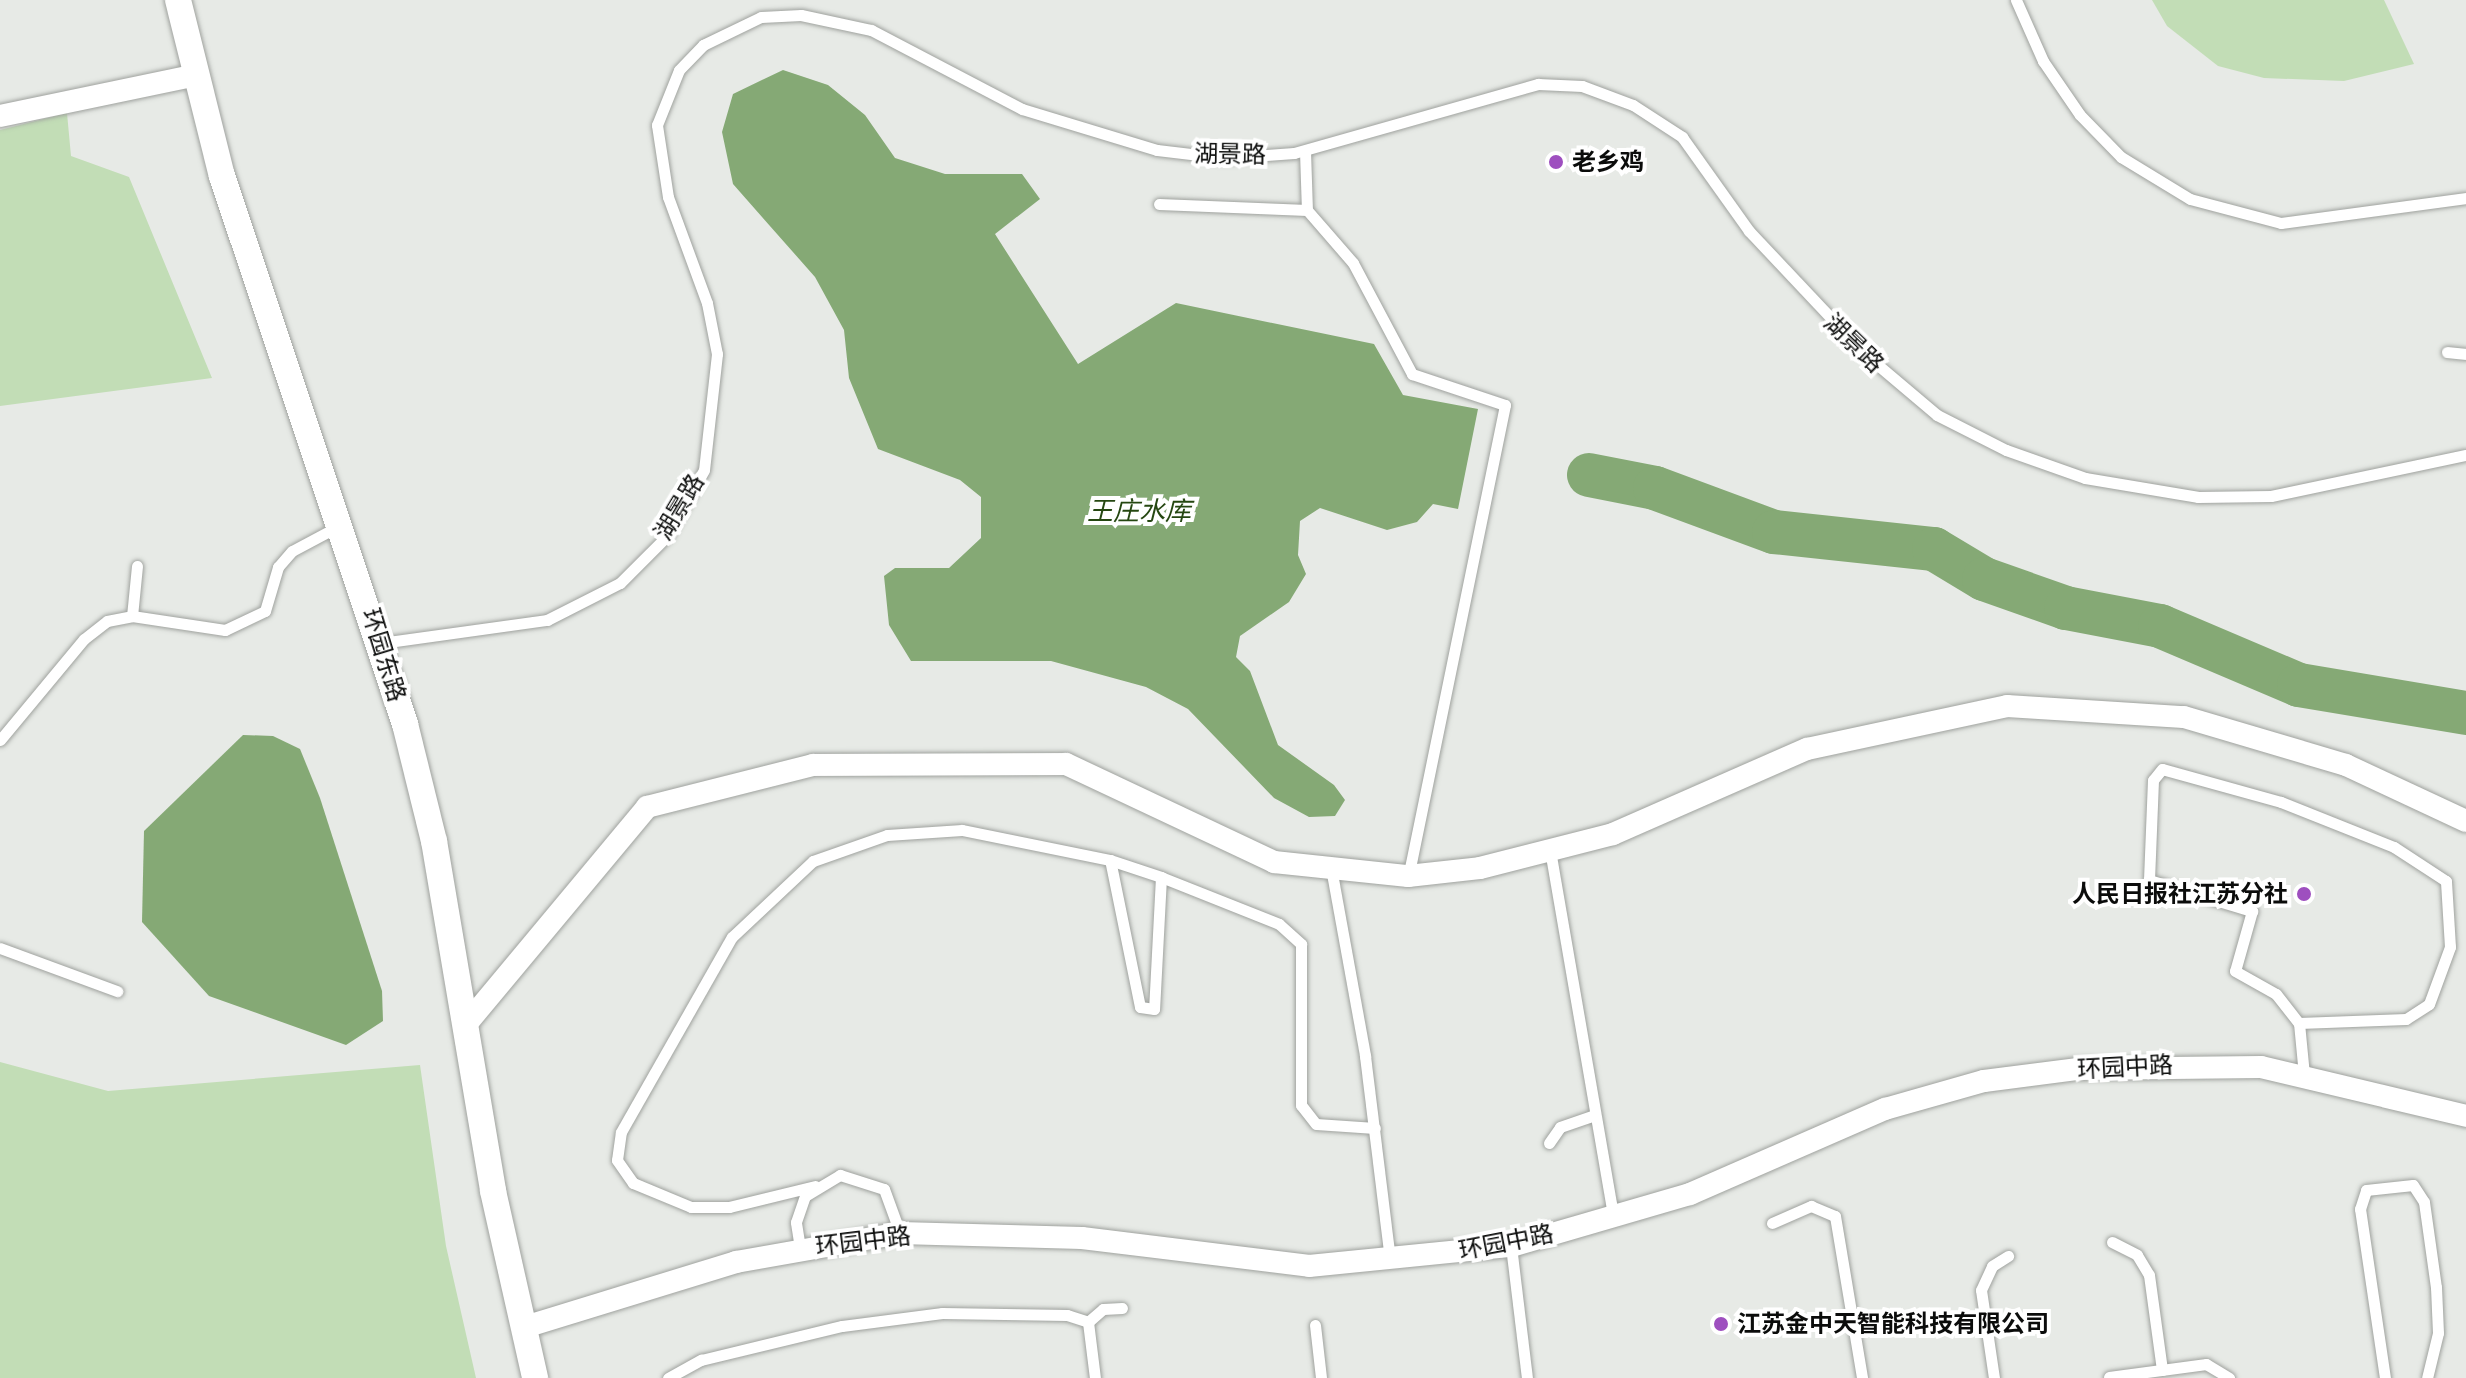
<!DOCTYPE html>
<html>
<head>
<meta charset="utf-8">
<style>
	body { margin:0 }
	#map { position:relative; width:2466px; height:1378px; overflow:hidden; background:#e7eae6; font-family:Figtree,"Noto Sans SC",sans-serif }
	div>[style] { position:absolute }
	.green>* { inset:0; background:#c2ddb6 }
	.water>* { inset:0; background:#85a975 }
	.river>* { height:44px; margin:-22px; padding:0 22px; transform-origin:22px; border-radius:22px; background:#85a975 }
	.roads { filter:drop-shadow(0 0 2px #9fa29e) drop-shadow(0 0 2px #9fa29e) }
	.service>* { height:11px; margin:-5.5px; padding:0 5.5px; transform-origin:5.5px; border-radius:5.5px; background:#fff }
	.minor>* { height:22px; margin:-11px; padding:0 11px; transform-origin:11px; border-radius:11px; background:#fff }
	.tertiary>* { height:26px; margin:-13px; padding:0 13px; transform-origin:13px; border-radius:13px; background:#fff }
	.dots>* { width:22px; height:22px; translate:-50% -50%; box-sizing:border-box; border:4px solid #fff; border-radius:50% }
	span { translate:-50% -50%; white-space:nowrap; text-align:center; line-height:1.15; -webkit-text-stroke:8px #fff; paint-order:stroke }
	.street-label { font-size:24px; color:#0b0c0b }
	.poi-label { font-size:24px; color:#0b0c0b; font-weight:700 }
	.left { translate:0 -50%; text-align:left }
	.right { translate:-100% -50%; text-align:right }
	.water-label { font-size:26px; color:#254711; font-style:italic }
</style>
</head>
<body>
<div id="map">
	<div class="green">
		<div style="clip-path:polygon(2152px 0,2384px 0,2414px 64px,2344px 81px,2264px 78px,2218px 66px,2167px 26px)"></div>
		<div style="clip-path:polygon(67px 113px,71px 156px,129px 177px,212px 378px,0 406px,0 130px)"></div>
		<div style="clip-path:polygon(0 1062px,108px 1091px,420px 1065px,446px 1246px,476px 1378px,0 1378px)"></div>
	</div>
	<div class="water">
		<div style="clip-path:polygon(783px 70px,828px 85px,865px 115px,895px 158px,945px 174px,1022px 174px,1040px 199px,995px 234px,1078px 364px,1176px 303px,1374px 344px,1403px 395px,1478px 409px,1458px 509px,1433px 504px,1417px 522px,1387px 530px,1320px 508px,1300px 521px,1298px 555px,1306px 574px,1289px 602px,1240px 636px,1236px 657px,1250px 671px,1278px 745px,1334px 785px,1345px 800px,1335px 816px,1309px 817px,1274px 798px,1188px 709px,1146px 687px,1051px 661px,911px 661px,889px 625px,884px 576px,895px 568px,949px 568px,981px 538px,981px 497px,960px 480px,878px 449px,849px 378px,844px 330px,815px 277px,733px 184px,722px 132px,733px 94px)"></div>
		<div style="clip-path:polygon(243px 735px,273px 736px,300px 749px,320px 798px,382px 991px,383px 1021px,346px 1045px,209px 996px,142px 922px,144px 831px)"></div>
	</div>
	<div class="river">
		<div style="left:1589px;top:475px;width:67px;rotate:11.1deg"></div>
		<div style="left:1655px;top:488px;width:127px;rotate:20.3deg"></div>
		<div style="left:1774px;top:532px;width:161px;rotate:6.1deg"></div>
		<div style="left:1934px;top:549px;width:58px;rotate:31deg"></div>
		<div style="left:1984px;top:579px;width:87px;rotate:19.5deg"></div>
		<div style="left:2066px;top:608px;width:96px;rotate:10.8deg"></div>
		<div style="left:2160px;top:626px;width:151px;rotate:23deg"></div>
		<div style="left:2299px;top:685px;width:169px;rotate:9.5deg"></div>
	</div>
	<div class="roads">
		<div class="service">
			<div style="left:2016px;top:0;width:67px;rotate:66.1deg"></div>
			<div style="left:2043px;top:61px;width:65px;rotate:55.6deg"></div>
			<div style="left:2080px;top:115px;width:59px;rotate:45.7deg"></div>
			<div style="left:2121px;top:157px;width:81px;rotate:31.3deg"></div>
			<div style="left:2190px;top:199px;width:94px;rotate:14.8deg"></div>
			<div style="left:2281px;top:223px;width:187px;rotate:-7.7deg"></div>
			<div style="left:1305px;top:151px;width:59px;rotate:88.1deg"></div>
			<div style="left:1159px;top:204px;width:148px;rotate:2.3deg"></div>
			<div style="left:1307px;top:210px;width:70px;rotate:49deg"></div>
			<div style="left:1353px;top:263px;width:126px;rotate:62deg"></div>
			<div style="left:1412px;top:374px;width:98px;rotate:18.4deg"></div>
			<div style="left:1505px;top:405px;width:481px;rotate:101.6deg"></div>
			<div style="left:2447px;top:352px;width:19px;rotate:6deg"></div>
			<div style="left:137px;top:566px;width:50px;rotate:95.7deg"></div>
			<div style="left:132px;top:616px;width:94px;rotate:8.6deg"></div>
			<div style="left:225px;top:630px;width:44px;rotate:-25.4deg"></div>
			<div style="left:265px;top:611px;width:46px;rotate:-73.5deg"></div>
			<div style="left:278px;top:567px;width:21px;rotate:-49deg"></div>
			<div style="left:292px;top:551px;width:51px;rotate:-28.1deg"></div>
			<div style="left:381px;top:643px;width:168px;rotate:-7.9deg"></div>
			<div style="left:547px;top:620px;width:82px;rotate:-26.9deg"></div>
			<div style="left:620px;top:583px;width:68px;rotate:-45deg"></div>
			<div style="left:668px;top:535px;width:74px;rotate:-61deg"></div>
			<div style="left:704px;top:470px;width:117px;rotate:-83.6deg"></div>
			<div style="left:717px;top:354px;width:52px;rotate:-101.1deg"></div>
			<div style="left:707px;top:303px;width:113px;rotate:-110.2deg"></div>
			<div style="left:668px;top:197px;width:73px;rotate:-98.7deg"></div>
			<div style="left:657px;top:125px;width:59px;rotate:-68.2deg"></div>
			<div style="left:679px;top:70px;width:35px;rotate:-46deg"></div>
			<div style="left:703px;top:45px;width:64px;rotate:-25.8deg"></div>
			<div style="left:761px;top:17px;width:40px;rotate:-2.9deg"></div>
			<div style="left:801px;top:15px;width:72px;rotate:12.1deg"></div>
			<div style="left:871px;top:30px;width:170px;rotate:27.6deg"></div>
			<div style="left:1022px;top:109px;width:141px;rotate:16.9deg"></div>
			<div style="left:1157px;top:150px;width:68px;rotate:6.7deg"></div>
			<div style="left:1225px;top:158px;width:69px;rotate:-4.1deg"></div>
			<div style="left:1294px;top:153px;width:254px;rotate:-15.8deg"></div>
			<div style="left:1538px;top:84px;width:44px;rotate:2.6deg"></div>
			<div style="left:1582px;top:86px;width:54px;rotate:20.4deg"></div>
			<div style="left:1633px;top:105px;width:59px;rotate:33.1deg"></div>
			<div style="left:1682px;top:137px;width:115px;rotate:54.5deg"></div>
			<div style="left:1749px;top:231px;width:170px;rotate:46.7deg"></div>
			<div style="left:1866px;top:355px;width:93px;rotate:40.2deg"></div>
			<div style="left:1937px;top:415px;width:77px;rotate:26.9deg"></div>
			<div style="left:2006px;top:450px;width:84px;rotate:19.5deg"></div>
			<div style="left:2085px;top:478px;width:115px;rotate:9.5deg"></div>
			<div style="left:2198px;top:497px;width:73px;rotate:-0.8deg"></div>
			<div style="left:2271px;top:496px;width:199px;rotate:-11.9deg"></div>
			<div style="left:0;top:740px;width:131px;rotate:-50.3deg"></div>
			<div style="left:84px;top:639px;width:29px;rotate:-38deg"></div>
			<div style="left:107px;top:621px;width:25px;rotate:-11deg"></div>
			<div style="left:1550px;top:850px;width:371px;rotate:80.2deg"></div>
			<div style="left:1331px;top:868px;width:191px;rotate:79.7deg"></div>
			<div style="left:1365px;top:1056px;width:205px;rotate:83deg"></div>
			<div style="left:1161px;top:877px;width:132px;rotate:93deg"></div>
			<div style="left:1154px;top:1009px;width:14px;rotate:-172deg"></div>
			<div style="left:1140px;top:1007px;width:150px;rotate:-101.5deg"></div>
			<div style="left:1110px;top:860px;width:54px;rotate:18.4deg"></div>
			<div style="left:1161px;top:877px;width:127px;rotate:21.7deg"></div>
			<div style="left:1279px;top:924px;width:30px;rotate:42deg"></div>
			<div style="left:1301px;top:944px;width:161px;rotate:90deg"></div>
			<div style="left:1301px;top:1105px;width:24px;rotate:52deg"></div>
			<div style="left:1316px;top:1124px;width:59px;rotate:3.9deg"></div>
			<div style="left:0;top:948px;width:125px;rotate:20.2deg"></div>
			<div style="left:2299px;top:1023px;width:107px;rotate:-2.1deg"></div>
			<div style="left:2406px;top:1019px;width:27px;rotate:-33deg"></div>
			<div style="left:2429px;top:1004px;width:61px;rotate:-69.8deg"></div>
			<div style="left:2450px;top:947px;width:66px;rotate:-93.5deg"></div>
			<div style="left:2446px;top:881px;width:62px;rotate:-146.8deg"></div>
			<div style="left:2394px;top:847px;width:122px;rotate:-158.3deg"></div>
			<div style="left:2281px;top:802px;width:123px;rotate:-164.5deg"></div>
			<div style="left:2162px;top:769px;width:14px;rotate:129deg"></div>
			<div style="left:2153px;top:780px;width:100px;rotate:92.3deg"></div>
			<div style="left:2149px;top:880px;width:108px;rotate:16.8deg"></div>
			<div style="left:2252px;top:911px;width:62px;rotate:105.8deg"></div>
			<div style="left:2235px;top:971px;width:47px;rotate:29.3deg"></div>
			<div style="left:2276px;top:994px;width:37px;rotate:52deg"></div>
			<div style="left:2299px;top:1023px;width:52px;rotate:84.5deg"></div>
			<div style="left:1549px;top:1143px;width:19px;rotate:-55deg"></div>
			<div style="left:1560px;top:1127px;width:36px;rotate:-19deg"></div>
			<div style="left:815px;top:1186px;width:89px;rotate:166.3deg"></div>
			<div style="left:729px;top:1207px;width:38px;rotate:180deg"></div>
			<div style="left:691px;top:1207px;width:63px;rotate:-157.5deg"></div>
			<div style="left:633px;top:1183px;width:28px;rotate:-125deg"></div>
			<div style="left:617px;top:1160px;width:28px;rotate:-82deg"></div>
			<div style="left:621px;top:1132px;width:224px;rotate:-60.4deg"></div>
			<div style="left:732px;top:937px;width:111px;rotate:-43.2deg"></div>
			<div style="left:813px;top:861px;width:78px;rotate:-19.4deg"></div>
			<div style="left:887px;top:835px;width:75px;rotate:-3.8deg"></div>
			<div style="left:962px;top:830px;width:151px;rotate:11.5deg"></div>
			<div style="left:1772px;top:1223px;width:43px;rotate:-23.6deg"></div>
			<div style="left:1811px;top:1206px;width:26px;rotate:23deg"></div>
			<div style="left:1835px;top:1216px;width:164px;rotate:80.5deg"></div>
			<div style="left:2112px;top:1242px;width:28px;rotate:27deg"></div>
			<div style="left:2137px;top:1255px;width:23px;rotate:59deg"></div>
			<div style="left:2149px;top:1275px;width:96px;rotate:82.2deg"></div>
			<div style="left:1511px;top:1246px;width:133px;rotate:83.1deg"></div>
			<div style="left:800px;top:1248px;width:26px;rotate:-99deg"></div>
			<div style="left:796px;top:1222px;width:28px;rotate:-71deg"></div>
			<div style="left:805px;top:1196px;width:41px;rotate:-31deg"></div>
			<div style="left:840px;top:1175px;width:46px;rotate:17.7deg"></div>
			<div style="left:884px;top:1189px;width:47px;rotate:70deg"></div>
			<div style="left:1088px;top:1322px;width:20px;rotate:-41deg"></div>
			<div style="left:1103px;top:1309px;width:19px;rotate:-3deg"></div>
			<div style="left:1315px;top:1325px;width:53px;rotate:83.5deg"></div>
			<div style="left:2109px;top:1377px;width:98px;rotate:-7.6deg"></div>
			<div style="left:2206px;top:1364px;width:27px;rotate:31deg"></div>
			<div style="left:668px;top:1378px;width:38px;rotate:-29deg"></div>
			<div style="left:701px;top:1360px;width:145px;rotate:-13.6deg"></div>
			<div style="left:842px;top:1326px;width:101px;rotate:-7.4deg"></div>
			<div style="left:942px;top:1313px;width:125px;rotate:0.9deg"></div>
			<div style="left:1067px;top:1315px;width:22px;rotate:18deg"></div>
			<div style="left:1088px;top:1322px;width:56px;rotate:82.9deg"></div>
			<div style="left:1994px;top:1378px;width:89px;rotate:-98.4deg"></div>
			<div style="left:1981px;top:1290px;width:26px;rotate:-65deg"></div>
			<div style="left:1992px;top:1266px;width:19px;rotate:-32deg"></div>
			<div style="left:2385px;top:1378px;width:171px;rotate:-98.4deg"></div>
			<div style="left:2360px;top:1209px;width:20px;rotate:-72deg"></div>
			<div style="left:2366px;top:1190px;width:47px;rotate:-6.1deg"></div>
			<div style="left:2413px;top:1185px;width:20px;rotate:57deg"></div>
			<div style="left:2424px;top:1202px;width:86px;rotate:82deg"></div>
			<div style="left:2436px;top:1287px;width:46px;rotate:87.5deg"></div>
			<div style="left:2438px;top:1333px;width:46px;rotate:103.7deg"></div>
		</div>
		<div class="minor">
			<div style="left:0;top:116px;width:201px;rotate:-11.8deg"></div>
			<div style="left:468px;top:1022px;width:280px;rotate:-50.2deg"></div>
			<div style="left:647px;top:807px;width:171px;rotate:-14.2deg"></div>
			<div style="left:813px;top:765px;width:253px;rotate:-0.2deg"></div>
			<div style="left:1066px;top:764px;width:230px;rotate:25.2deg"></div>
			<div style="left:1274px;top:862px;width:135px;rotate:6deg"></div>
			<div style="left:1408px;top:876px;width:72px;rotate:-6.3deg"></div>
			<div style="left:1480px;top:868px;width:137px;rotate:-14.3deg"></div>
			<div style="left:1613px;top:834px;width:212px;rotate:-23.7deg"></div>
			<div style="left:1807px;top:749px;width:205px;rotate:-12.1deg"></div>
			<div style="left:2007px;top:706px;width:177px;rotate:3.6deg"></div>
			<div style="left:2184px;top:717px;width:169px;rotate:16.5deg"></div>
			<div style="left:2346px;top:765px;width:132px;rotate:25deg"></div>
			<div style="left:528px;top:1326px;width:218px;rotate:-17.1deg"></div>
			<div style="left:736px;top:1262px;width:167px;rotate:-10deg"></div>
			<div style="left:900px;top:1233px;width:182px;rotate:1.6deg"></div>
			<div style="left:1082px;top:1238px;width:229px;rotate:7deg"></div>
			<div style="left:1309px;top:1266px;width:203px;rotate:-5.7deg"></div>
			<div style="left:1511px;top:1246px;width:186px;rotate:-16.2deg"></div>
			<div style="left:1690px;top:1194px;width:213px;rotate:-23.6deg"></div>
			<div style="left:1885px;top:1109px;width:103px;rotate:-15.8deg"></div>
			<div style="left:1984px;top:1081px;width:95px;rotate:-7.3deg"></div>
			<div style="left:2078px;top:1069px;width:183px;rotate:-0.6deg"></div>
			<div style="left:2261px;top:1067px;width:211px;rotate:13.4deg"></div>
		</div>
		<div class="tertiary">
			<div style="left:178px;top:0;width:181px;rotate:76deg"></div>
			<div style="left:222px;top:176px;width:578px;rotate:71.53deg"></div>
			<div style="left:405px;top:724px;width:121px;rotate:76.1deg"></div>
			<div style="left:434px;top:841px;width:355px;rotate:80.4deg"></div>
			<div style="left:493px;top:1191px;width:192px;rotate:77.3deg"></div>
		</div>
	</div>
	<div class="dots">
		<div style="left:1556px;top:162px;background:#9e4fbf"></div>
		<div style="left:2304px;top:894px;background:#9e4fbf"></div>
		<div style="left:1721px;top:1324px;background:#9e4fbf"></div>
	</div>
	<div class="street-label">
		<span style="left:1230px;top:154px;rotate:1deg">湖景路</span>
		<span style="left:1854px;top:343px;rotate:44deg">湖景路</span>
		<span style="left:679px;top:507px;rotate:-59deg">湖景路</span>
		<span style="left:384px;top:655px;rotate:73deg">环园东路</span>
		<span style="left:2125px;top:1067px;rotate:-3deg">环园中路</span>
		<span style="left:863px;top:1241px;rotate:-7deg">环园中路</span>
		<span style="left:1506px;top:1242px;rotate:-11deg">环园中路</span>
	</div>
	<div class="poi-label">
		<span class="left" style="left:1572px;top:162px">老乡鸡</span>
		<span class="right" style="left:2288px;top:894px">人民日报社江苏分社</span>
		<span class="left" style="left:1737px;top:1324px">江苏金中天智能科技有限公司</span>
	</div>
	<div class="water-label">
		<span style="left:1139px;top:512px">王庄水库</span>
	</div>
</div>
</body>
</html>
